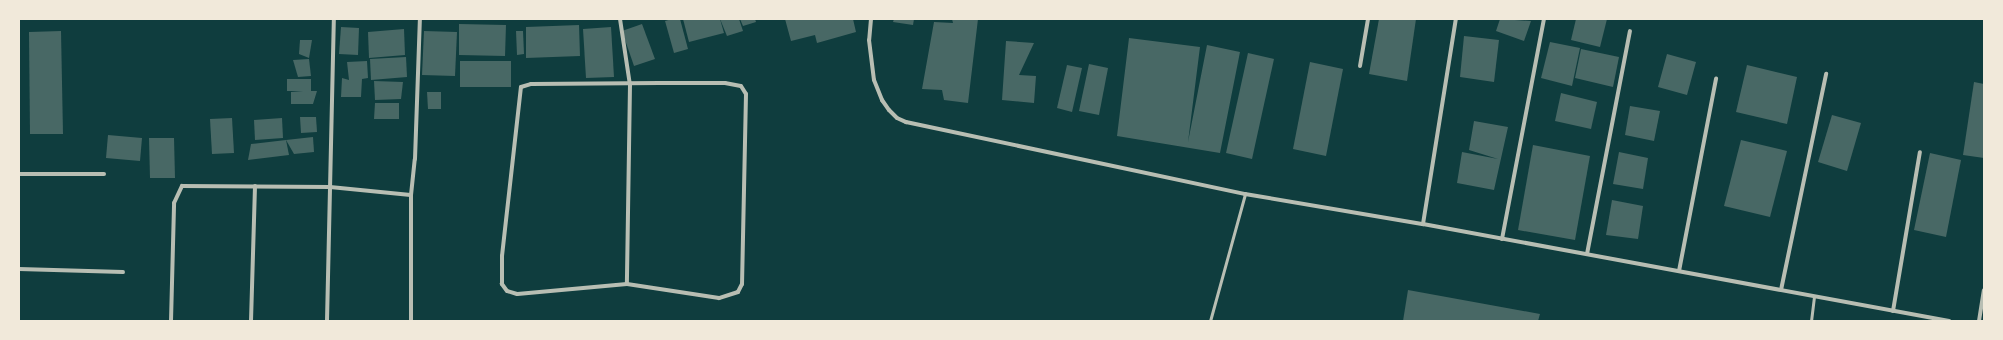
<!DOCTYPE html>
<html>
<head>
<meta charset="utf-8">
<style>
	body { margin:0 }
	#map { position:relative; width:2003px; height:340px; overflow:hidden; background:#0f3d3e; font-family:"Nunito Sans",sans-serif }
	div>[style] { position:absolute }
	.building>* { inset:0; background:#486865 }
	.service>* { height:3px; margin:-1.5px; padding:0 1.5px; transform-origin:1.5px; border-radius:1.5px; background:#b8beb3 }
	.minor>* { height:4px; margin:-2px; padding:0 2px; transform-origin:2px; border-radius:2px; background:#b8beb3 }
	span { translate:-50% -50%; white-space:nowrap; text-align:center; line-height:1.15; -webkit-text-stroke:3.5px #f1e9da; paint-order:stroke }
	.frame { position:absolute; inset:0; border:20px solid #f1e9da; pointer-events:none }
</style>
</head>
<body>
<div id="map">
	<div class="building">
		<div style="clip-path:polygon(672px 19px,680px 19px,688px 49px,674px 53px,665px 21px)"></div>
		<div style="clip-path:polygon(683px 19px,720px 19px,724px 33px,689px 42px)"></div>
		<div style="clip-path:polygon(720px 19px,739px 19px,743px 31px,727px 36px)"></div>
		<div style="clip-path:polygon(740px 19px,755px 19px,756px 22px,743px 26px)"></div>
		<div style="clip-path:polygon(785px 19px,853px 19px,856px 32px,817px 43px,815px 35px,791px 41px)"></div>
		<div style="clip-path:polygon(894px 19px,914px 19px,913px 25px,893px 22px)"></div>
		<div style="clip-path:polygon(952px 19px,978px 19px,968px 103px,944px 100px,942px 90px,922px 89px,934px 22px,953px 23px)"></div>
		<div style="clip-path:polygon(1379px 19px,1416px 19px,1407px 81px,1369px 74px)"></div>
		<div style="clip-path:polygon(1500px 19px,1531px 21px,1524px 41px,1496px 31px)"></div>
		<div style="clip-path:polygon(1576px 19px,1607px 19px,1600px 47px,1571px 40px)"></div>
		<div style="clip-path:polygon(459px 24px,506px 25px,505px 56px,459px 55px)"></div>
		<div style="clip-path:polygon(642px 24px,655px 59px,634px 66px,622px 31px)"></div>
		<div style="clip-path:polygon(579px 25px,580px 56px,526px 58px,526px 27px)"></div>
		<div style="clip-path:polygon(341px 27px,359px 28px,358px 55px,339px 54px)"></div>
		<div style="clip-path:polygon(611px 27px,614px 77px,586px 78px,583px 29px)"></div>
		<div style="clip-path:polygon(404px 29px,405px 55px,369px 58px,368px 32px)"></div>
		<div style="clip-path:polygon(61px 31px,63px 134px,30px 134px,29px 32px)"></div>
		<div style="clip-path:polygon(424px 31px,457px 32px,455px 76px,422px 75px)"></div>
		<div style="clip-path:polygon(516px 31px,523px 31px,524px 54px,517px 55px)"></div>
		<div style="clip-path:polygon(1464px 36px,1499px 40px,1494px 82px,1460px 77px)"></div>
		<div style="clip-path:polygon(1129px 38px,1200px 47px,1188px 142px,1207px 45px,1240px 52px,1220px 153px,1117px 136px)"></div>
		<div style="clip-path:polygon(300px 40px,312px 40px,309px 58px,299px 54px)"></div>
		<div style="clip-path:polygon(1006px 41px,1034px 43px,1019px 75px,1036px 76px,1034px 103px,1002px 100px)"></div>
		<div style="clip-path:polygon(1550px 42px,1580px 48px,1572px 86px,1541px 78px)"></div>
		<div style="clip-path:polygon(1581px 49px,1619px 57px,1613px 87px,1575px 78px)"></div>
		<div style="clip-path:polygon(1248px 53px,1274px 59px,1252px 159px,1226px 153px)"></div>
		<div style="clip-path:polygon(1667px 54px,1696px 62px,1687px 95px,1658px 87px)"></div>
		<div style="clip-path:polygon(406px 57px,407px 77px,371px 80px,370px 59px)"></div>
		<div style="clip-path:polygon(309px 59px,311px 76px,298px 77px,293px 60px)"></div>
		<div style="clip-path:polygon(367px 61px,368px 78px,362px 79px,361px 97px,341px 97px,342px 78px,349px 80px,347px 62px)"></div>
		<div style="clip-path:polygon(460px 61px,511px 61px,511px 87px,460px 87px)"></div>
		<div style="clip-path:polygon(1310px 62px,1343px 69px,1326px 156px,1293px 149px)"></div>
		<div style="clip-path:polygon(1089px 64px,1108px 68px,1099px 115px,1079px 111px)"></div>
		<div style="clip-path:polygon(1067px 65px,1082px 68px,1072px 112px,1057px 108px)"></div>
		<div style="clip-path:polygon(1747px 65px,1797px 77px,1787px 124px,1736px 112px)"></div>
		<div style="clip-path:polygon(287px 79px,311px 79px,311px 91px,317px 91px,313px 104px,291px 104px,291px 92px,303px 91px,287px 91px)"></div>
		<div style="clip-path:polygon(374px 81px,403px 82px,401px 99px,375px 100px)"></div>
		<div style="clip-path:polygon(1974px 82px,1984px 84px,1984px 158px,1963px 155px)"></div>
		<div style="clip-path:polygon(427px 92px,441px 92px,441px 109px,428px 109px)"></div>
		<div style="clip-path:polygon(1561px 93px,1597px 102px,1591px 129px,1555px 121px)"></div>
		<div style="clip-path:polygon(375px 103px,399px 103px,399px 119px,374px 119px)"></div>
		<div style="clip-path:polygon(1630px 106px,1660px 111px,1654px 141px,1625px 135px)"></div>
		<div style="clip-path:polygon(1832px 115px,1861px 123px,1847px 171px,1818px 162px)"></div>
		<div style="clip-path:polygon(300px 117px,316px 117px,317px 132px,301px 133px)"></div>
		<div style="clip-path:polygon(232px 118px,234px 153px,212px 154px,210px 119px)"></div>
		<div style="clip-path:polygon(282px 118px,283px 138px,255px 140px,254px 120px)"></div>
		<div style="clip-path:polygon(1474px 121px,1508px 127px,1494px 190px,1457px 183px,1462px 152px,1498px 159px,1469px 150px)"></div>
		<div style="clip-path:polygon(108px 135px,142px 138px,140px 161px,106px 158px)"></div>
		<div style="clip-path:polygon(313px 137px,314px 152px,294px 154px,286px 140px)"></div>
		<div style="clip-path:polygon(149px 138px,174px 138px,175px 178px,150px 178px)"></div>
		<div style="clip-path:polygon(286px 140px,289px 155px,248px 160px,251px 144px)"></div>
		<div style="clip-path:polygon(1741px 140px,1787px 151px,1770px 217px,1724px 206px)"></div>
		<div style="clip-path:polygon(1533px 145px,1590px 156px,1575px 240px,1518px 230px)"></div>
		<div style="clip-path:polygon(1619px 152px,1648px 158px,1643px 189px,1613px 184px)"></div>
		<div style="clip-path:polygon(1930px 153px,1961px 160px,1946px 237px,1914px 230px)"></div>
		<div style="clip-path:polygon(1612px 200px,1643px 206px,1638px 239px,1606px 235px)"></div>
		<div style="clip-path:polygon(1408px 290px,1540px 314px,1538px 321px,1403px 321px)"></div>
	</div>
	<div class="service">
		<div style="left:1210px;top:321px;width:132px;rotate:-74.6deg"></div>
		<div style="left:1811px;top:321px;width:25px;rotate:-83deg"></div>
	</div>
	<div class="minor">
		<div style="left:620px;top:19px;width:67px;rotate:81.4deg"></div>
		<div style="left:630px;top:85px;width:199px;rotate:90.9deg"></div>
		<div style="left:871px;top:19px;width:21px;rotate:95deg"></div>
		<div style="left:869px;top:40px;width:40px;rotate:82.9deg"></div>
		<div style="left:874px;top:80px;width:22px;rotate:68deg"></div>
		<div style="left:882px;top:100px;width:12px;rotate:55deg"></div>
		<div style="left:889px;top:110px;width:11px;rotate:45deg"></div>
		<div style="left:897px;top:118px;width:10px;rotate:24deg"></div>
		<div style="left:906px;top:122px;width:347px;rotate:12deg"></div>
		<div style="left:1245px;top:194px;width:181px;rotate:9.6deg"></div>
		<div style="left:1423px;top:224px;width:535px;rotate:10.45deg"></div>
		<div style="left:1360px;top:66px;width:48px;rotate:-80.3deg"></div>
		<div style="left:660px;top:83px;width:65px"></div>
		<div style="left:725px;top:83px;width:16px;rotate:11deg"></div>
		<div style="left:741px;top:86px;width:9px;rotate:58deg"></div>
		<div style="left:746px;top:94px;width:190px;rotate:91.2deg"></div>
		<div style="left:742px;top:284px;width:9px;rotate:117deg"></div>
		<div style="left:738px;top:292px;width:20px;rotate:162deg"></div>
		<div style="left:719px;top:298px;width:93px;rotate:-171.3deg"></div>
		<div style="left:627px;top:284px;width:110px;rotate:174.8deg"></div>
		<div style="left:517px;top:294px;width:10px;rotate:-163deg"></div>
		<div style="left:507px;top:291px;width:9px;rotate:-126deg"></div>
		<div style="left:502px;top:284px;width:28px;rotate:-90deg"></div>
		<div style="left:502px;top:256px;width:170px;rotate:-83.6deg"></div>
		<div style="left:521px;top:87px;width:10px;rotate:-17deg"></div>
		<div style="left:531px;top:84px;width:129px;rotate:-0.4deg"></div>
		<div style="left:19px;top:174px;width:85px"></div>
		<div style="left:1423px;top:224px;width:208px;rotate:-80.9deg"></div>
		<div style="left:1502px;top:239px;width:224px;rotate:-79.2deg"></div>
		<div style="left:1587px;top:254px;width:227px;rotate:-79.1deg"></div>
		<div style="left:19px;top:269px;width:104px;rotate:1.7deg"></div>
		<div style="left:1679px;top:271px;width:196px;rotate:-79.1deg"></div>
		<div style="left:1781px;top:290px;width:221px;rotate:-78.2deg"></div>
		<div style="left:1893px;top:311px;width:161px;rotate:-80.4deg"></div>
		<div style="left:171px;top:321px;width:118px;rotate:-88.5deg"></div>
		<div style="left:174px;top:203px;width:19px;rotate:-65deg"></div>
		<div style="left:182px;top:186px;width:148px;rotate:0.4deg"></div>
		<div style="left:330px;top:187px;width:81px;rotate:5.6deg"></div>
		<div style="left:251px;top:321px;width:135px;rotate:-88.3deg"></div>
		<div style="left:327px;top:321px;width:302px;rotate:-88.7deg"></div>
		<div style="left:411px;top:321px;width:126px;rotate:-90deg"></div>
		<div style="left:411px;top:195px;width:36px;rotate:-84deg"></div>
		<div style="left:415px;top:159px;width:140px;rotate:-88deg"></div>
		<div style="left:1979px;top:321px;width:31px;rotate:-81deg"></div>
	</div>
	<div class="frame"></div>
</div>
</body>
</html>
